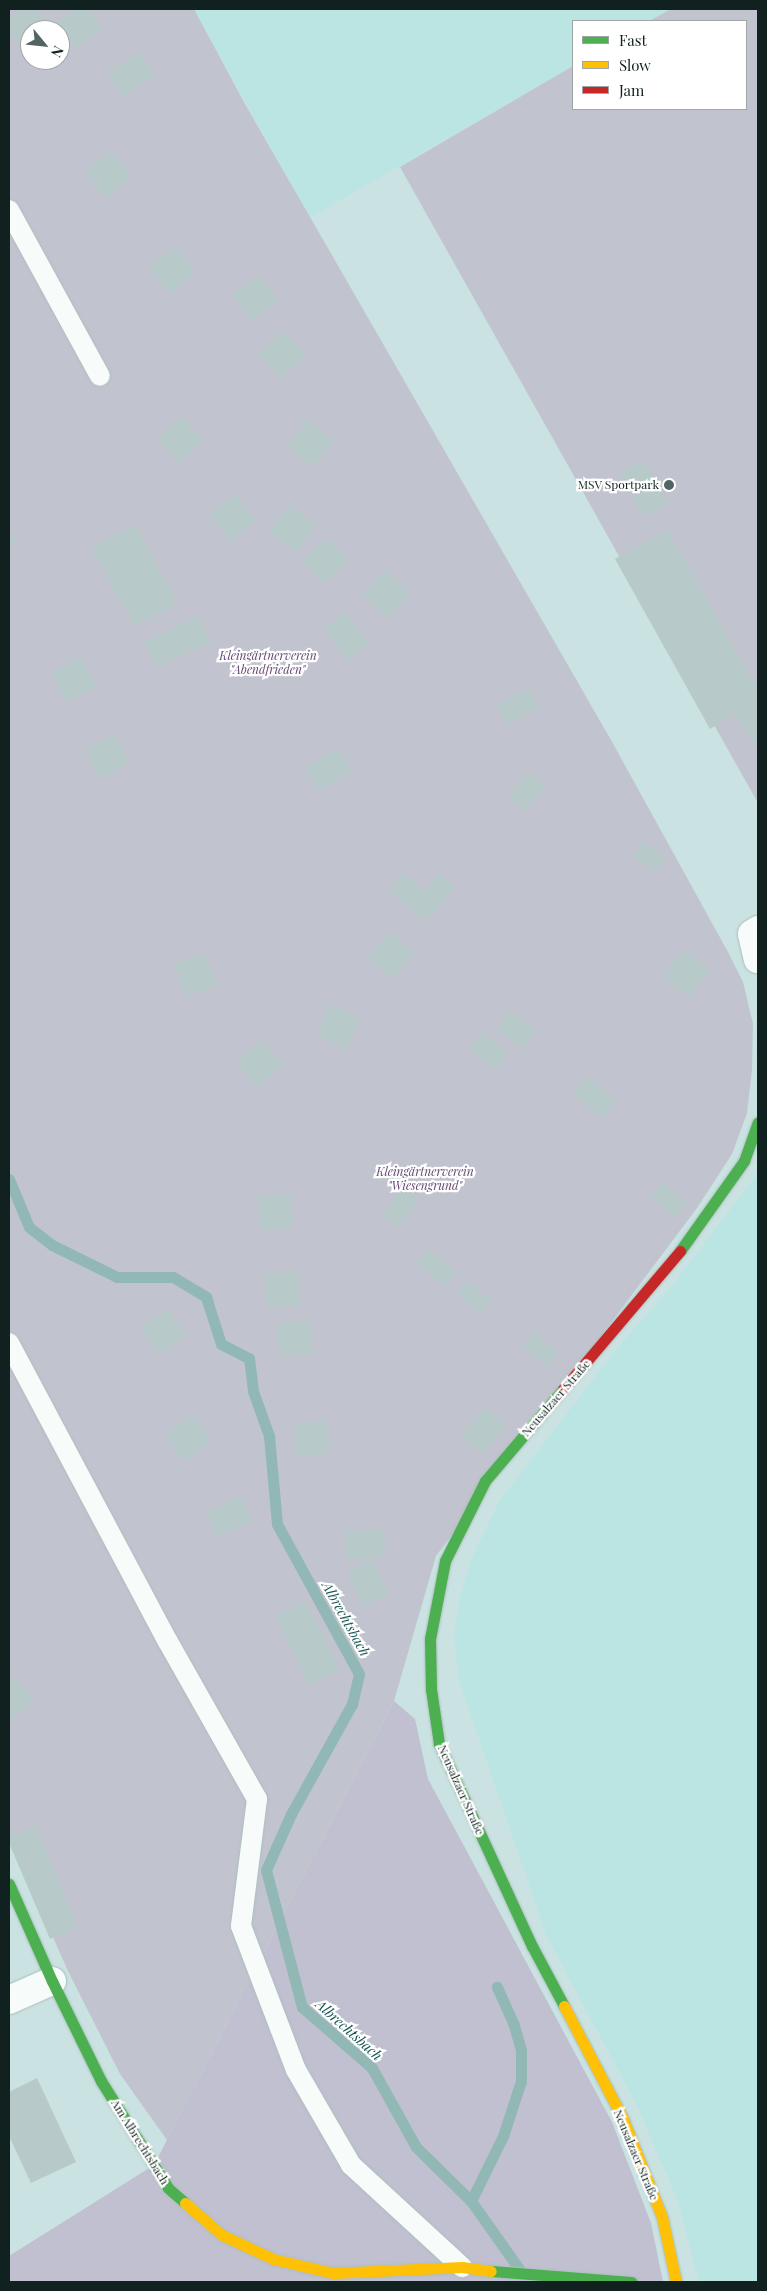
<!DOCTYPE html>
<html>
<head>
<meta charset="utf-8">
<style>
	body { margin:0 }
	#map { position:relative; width:767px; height:2291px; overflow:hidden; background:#cae2e1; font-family:"Playfair Display",serif }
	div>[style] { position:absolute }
	.built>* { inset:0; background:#bbe5e2 }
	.green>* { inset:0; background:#c1c4cf }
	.forest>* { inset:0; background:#c0c0d0 }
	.stream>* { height:11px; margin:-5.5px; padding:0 5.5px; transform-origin:5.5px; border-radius:5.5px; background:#92b8b6 }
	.building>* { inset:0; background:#b7cac9 }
	.roads { filter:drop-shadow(0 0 1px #abbfbe) drop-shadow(0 0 1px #abbfbe) }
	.lane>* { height:20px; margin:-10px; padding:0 10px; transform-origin:10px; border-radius:10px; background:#f7fbfa }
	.street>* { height:28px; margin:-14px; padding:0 14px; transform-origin:14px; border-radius:14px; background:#f7fbfa }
	.fast>* { height:11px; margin:-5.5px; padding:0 5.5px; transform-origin:5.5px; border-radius:5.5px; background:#4caf50 }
	.slow>* { height:11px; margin:-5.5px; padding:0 5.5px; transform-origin:5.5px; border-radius:5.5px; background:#ffc107 }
	.jam>* { height:11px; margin:-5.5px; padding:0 5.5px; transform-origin:5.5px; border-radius:5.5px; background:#c62828 }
	.dots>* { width:14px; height:14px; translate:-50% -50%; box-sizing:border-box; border:2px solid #fff; border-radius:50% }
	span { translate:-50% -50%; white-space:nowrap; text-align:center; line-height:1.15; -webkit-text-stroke:4.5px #fff; paint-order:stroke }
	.poi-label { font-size:12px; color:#102120 }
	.right { translate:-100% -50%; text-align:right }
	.park-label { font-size:12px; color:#654874; font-style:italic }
	.street-label { font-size:12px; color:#102120 }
	.water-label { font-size:14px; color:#175654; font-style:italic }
	.frame { position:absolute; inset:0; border:10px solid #102120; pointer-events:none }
	.legend { position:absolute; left:572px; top:20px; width:175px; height:90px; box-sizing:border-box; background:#fff; border:1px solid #9fa6a6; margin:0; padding:6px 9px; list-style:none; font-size:15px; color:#102120 }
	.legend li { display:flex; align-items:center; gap:10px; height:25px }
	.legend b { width:25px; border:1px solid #9fa6a6 }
	.north { position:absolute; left:20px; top:20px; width:50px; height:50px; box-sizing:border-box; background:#fff; border:1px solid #9fa6a6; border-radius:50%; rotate:118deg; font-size:14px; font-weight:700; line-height:20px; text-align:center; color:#102120 }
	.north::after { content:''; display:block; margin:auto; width:18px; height:22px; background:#516564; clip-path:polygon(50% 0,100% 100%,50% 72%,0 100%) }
</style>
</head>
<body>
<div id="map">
	<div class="built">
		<div style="clip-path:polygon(194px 9px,671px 9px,649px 21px,573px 21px,573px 66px,309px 218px)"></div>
		<div style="clip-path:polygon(758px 1173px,758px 2282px,699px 2282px,678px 2201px,636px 2103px,547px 1937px,459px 1680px,454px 1637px,460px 1597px,472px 1558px,500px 1500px,618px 1347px,672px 1286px)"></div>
	</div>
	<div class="green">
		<div style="clip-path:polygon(evenodd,9px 9px,194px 9px,245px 104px,611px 740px,728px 952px,743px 982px,753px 1024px,752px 1070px,747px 1113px,732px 1154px,697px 1208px,436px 1556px,394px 1701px,167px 2140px,120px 2074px,67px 1969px,9px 1837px,9px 9px,30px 30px,60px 30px,60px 60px,30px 60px,30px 30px)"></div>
		<div style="clip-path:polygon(671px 9px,758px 9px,758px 803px,400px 167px,573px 66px,573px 109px,746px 109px,746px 21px,649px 21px)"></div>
	</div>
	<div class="forest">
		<div style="clip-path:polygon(394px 1701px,415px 1719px,428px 1779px,612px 2122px,651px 2223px,663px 2282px,9px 2282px,9px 2256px,154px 2165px)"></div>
	</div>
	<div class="stream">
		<div style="left:9px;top:1179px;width:52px;rotate:67.4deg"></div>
		<div style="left:29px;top:1227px;width:29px;rotate:38deg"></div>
		<div style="left:52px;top:1245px;width:72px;rotate:26.2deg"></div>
		<div style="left:117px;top:1277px;width:56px"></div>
		<div style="left:173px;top:1277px;width:39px;rotate:31deg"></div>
		<div style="left:206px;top:1297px;width:49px;rotate:72.3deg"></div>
		<div style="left:221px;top:1344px;width:31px;rotate:27deg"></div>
		<div style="left:249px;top:1358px;width:33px;rotate:83deg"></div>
		<div style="left:253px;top:1391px;width:48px;rotate:70.4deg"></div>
		<div style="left:269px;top:1436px;width:88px;rotate:84.8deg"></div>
		<div style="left:277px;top:1524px;width:171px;rotate:61.3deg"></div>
		<div style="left:359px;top:1674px;width:31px;rotate:103deg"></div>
		<div style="left:352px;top:1704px;width:126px;rotate:119deg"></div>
		<div style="left:291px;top:1814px;width:61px;rotate:114.1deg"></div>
		<div style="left:266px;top:1870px;width:142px;rotate:75.3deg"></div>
		<div style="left:302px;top:2007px;width:93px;rotate:41.1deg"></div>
		<div style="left:372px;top:2068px;width:90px;rotate:60.9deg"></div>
		<div style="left:416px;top:2147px;width:77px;rotate:44.5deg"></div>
		<div style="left:471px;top:2201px;width:88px;rotate:54.7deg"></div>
		<div style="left:471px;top:2201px;width:72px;rotate:-63.8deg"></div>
		<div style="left:503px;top:2136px;width:58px;rotate:-71.9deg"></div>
		<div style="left:521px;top:2081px;width:31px;rotate:-90deg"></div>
		<div style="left:521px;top:2050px;width:26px;rotate:-106deg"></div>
		<div style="left:514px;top:2025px;width:42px;rotate:-114.1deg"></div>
	</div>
	<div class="building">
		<div style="clip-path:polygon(23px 9px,36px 9px,50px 30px,30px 30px,30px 45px,23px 50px,9px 30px,9px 19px)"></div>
		<div style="clip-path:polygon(75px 9px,88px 9px,103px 30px,76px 49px,57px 22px)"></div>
		<div style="clip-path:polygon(139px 52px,155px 75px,123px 97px,107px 73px)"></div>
		<div style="clip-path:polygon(111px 151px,132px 177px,106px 198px,85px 172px)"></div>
		<div style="clip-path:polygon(176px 247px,196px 273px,169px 293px,149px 267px)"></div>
		<div style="clip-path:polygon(259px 275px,279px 301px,252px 321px,232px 295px)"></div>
		<div style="clip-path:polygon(283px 331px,305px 355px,281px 378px,258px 353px)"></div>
		<div style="clip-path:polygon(182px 416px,204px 441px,179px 463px,157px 438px)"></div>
		<div style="clip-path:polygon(308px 420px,334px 442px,311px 467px,287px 445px)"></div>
		<div style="clip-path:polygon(643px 460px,668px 503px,643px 517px,619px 474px)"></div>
		<div style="clip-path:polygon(236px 495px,256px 522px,229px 541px,209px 514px)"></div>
		<div style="clip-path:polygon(288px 505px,316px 525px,296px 552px,269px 532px)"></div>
		<div style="clip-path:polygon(136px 525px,177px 604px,134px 626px,92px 547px)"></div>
		<div style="clip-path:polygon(668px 530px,754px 684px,758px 681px,758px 749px,736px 714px,710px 729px,615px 559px)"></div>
		<div style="clip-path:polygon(9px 531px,17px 542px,9px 548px)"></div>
		<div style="clip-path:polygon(325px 538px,349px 560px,325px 584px,302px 562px)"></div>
		<div style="clip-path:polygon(384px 570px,410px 592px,388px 618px,362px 596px)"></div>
		<div style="clip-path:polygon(346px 612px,370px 644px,347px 660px,324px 628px)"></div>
		<div style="clip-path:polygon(199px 616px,210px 642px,156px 667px,144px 642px)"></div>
		<div style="clip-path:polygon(81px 657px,96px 687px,66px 702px,52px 672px)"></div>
		<div style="clip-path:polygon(529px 688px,539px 708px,507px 725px,497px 705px)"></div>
		<div style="clip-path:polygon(114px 734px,129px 763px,99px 778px,85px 749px)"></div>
		<div style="clip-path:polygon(339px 748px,352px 772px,318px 791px,305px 767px)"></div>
		<div style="clip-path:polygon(528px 772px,545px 786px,525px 811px,508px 797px)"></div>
		<div style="clip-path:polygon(644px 842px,666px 858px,655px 872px,633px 856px)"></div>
		<div style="clip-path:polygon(404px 873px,425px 892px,440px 874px,455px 888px,426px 921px,389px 891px)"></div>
		<div style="clip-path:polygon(389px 932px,415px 953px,393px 979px,368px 957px)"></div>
		<div style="clip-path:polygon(684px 950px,710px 970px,689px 997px,663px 977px)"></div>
		<div style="clip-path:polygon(205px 953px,217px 985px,185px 996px,174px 964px)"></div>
		<div style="clip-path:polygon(330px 1004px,360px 1018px,347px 1049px,317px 1035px)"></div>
		<div style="clip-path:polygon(509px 1011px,536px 1030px,523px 1049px,496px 1030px)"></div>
		<div style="clip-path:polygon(482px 1032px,508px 1054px,495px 1069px,469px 1049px)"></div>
		<div style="clip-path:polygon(261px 1040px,283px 1064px,258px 1087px,236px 1062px)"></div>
		<div style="clip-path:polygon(587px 1077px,616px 1100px,603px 1118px,573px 1094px)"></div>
		<div style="clip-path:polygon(663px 1183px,688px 1203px,675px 1218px,650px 1197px)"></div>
		<div style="clip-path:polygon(402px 1187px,419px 1199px,398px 1227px,382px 1215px)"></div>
		<div style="clip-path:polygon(291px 1194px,293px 1228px,260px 1230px,258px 1196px)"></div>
		<div style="clip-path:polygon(428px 1249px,456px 1272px,445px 1286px,417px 1263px)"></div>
		<div style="clip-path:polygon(298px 1271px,300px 1306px,267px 1308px,264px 1274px)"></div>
		<div style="clip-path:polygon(468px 1281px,491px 1300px,480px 1313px,457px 1295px)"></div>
		<div style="clip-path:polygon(168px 1309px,186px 1336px,158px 1354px,140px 1326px)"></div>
		<div style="clip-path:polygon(309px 1320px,313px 1354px,280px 1357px,277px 1324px)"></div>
		<div style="clip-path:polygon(534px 1332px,559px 1353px,547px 1367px,523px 1347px)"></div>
		<div style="clip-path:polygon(485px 1407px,506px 1425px,483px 1454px,461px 1436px)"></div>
		<div style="clip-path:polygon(192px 1415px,212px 1440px,185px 1461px,165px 1436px)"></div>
		<div style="clip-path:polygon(326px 1420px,328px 1453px,297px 1456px,294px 1424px)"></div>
		<div style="clip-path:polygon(241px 1496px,252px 1521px,217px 1536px,206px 1512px)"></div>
		<div style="clip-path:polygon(383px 1530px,386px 1556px,347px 1561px,344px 1531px)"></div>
		<div style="clip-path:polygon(372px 1559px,389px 1594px,363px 1606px,347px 1571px)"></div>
		<div style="clip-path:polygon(305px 1601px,340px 1670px,310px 1685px,275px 1616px)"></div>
		<div style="clip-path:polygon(13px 1676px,34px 1701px,9px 1722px,9px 1679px)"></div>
		<div style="clip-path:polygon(36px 1825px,77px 1928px,50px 1939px,9px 1843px,9px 1836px)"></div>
		<div style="clip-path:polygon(37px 2078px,76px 2162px,31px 2183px,9px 2136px,9px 2092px)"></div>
	</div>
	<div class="roads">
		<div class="lane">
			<div style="left:9px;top:210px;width:189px;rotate:61.3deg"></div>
			<div style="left:9px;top:1343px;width:336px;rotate:62deg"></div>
			<div style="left:167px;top:1640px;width:183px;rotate:60.5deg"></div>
			<div style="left:257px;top:1799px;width:128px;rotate:97.2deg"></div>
			<div style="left:241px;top:1926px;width:154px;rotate:69.1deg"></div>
			<div style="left:296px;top:2070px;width:110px;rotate:59.9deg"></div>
			<div style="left:351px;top:2165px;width:151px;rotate:42.6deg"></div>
		</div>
		<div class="street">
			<div style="left:758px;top:930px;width:7px;rotate:146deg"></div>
			<div style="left:752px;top:934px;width:26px;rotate:77deg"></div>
			<div style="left:9px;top:2000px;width:47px;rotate:-23.8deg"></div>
		</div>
		<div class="fast">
			<div style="left:680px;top:1251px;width:110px;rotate:-54.6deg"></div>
			<div style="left:744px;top:1161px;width:41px;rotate:-70.3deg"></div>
			<div style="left:563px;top:1389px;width:121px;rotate:130.3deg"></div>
			<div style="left:485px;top:1481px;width:89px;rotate:116.6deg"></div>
			<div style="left:445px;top:1561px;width:79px;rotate:100.9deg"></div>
			<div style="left:430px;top:1639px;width:50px;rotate:88.9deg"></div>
			<div style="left:431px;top:1689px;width:56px;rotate:81.7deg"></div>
			<div style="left:439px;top:1744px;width:222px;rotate:65.3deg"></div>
			<div style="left:532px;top:1946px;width:68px;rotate:61.9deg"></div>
			<div style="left:9px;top:1884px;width:106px;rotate:66.1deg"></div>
			<div style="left:52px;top:1981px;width:111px;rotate:63.9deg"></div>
			<div style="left:101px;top:2081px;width:126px;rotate:57.9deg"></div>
			<div style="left:168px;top:2188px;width:23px;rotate:41deg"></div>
			<div style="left:491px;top:2271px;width:141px;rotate:4.5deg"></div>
		</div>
		<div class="slow">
			<div style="left:564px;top:2006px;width:127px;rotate:62.4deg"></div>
			<div style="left:623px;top:2119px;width:105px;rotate:68.3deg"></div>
			<div style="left:662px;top:2217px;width:66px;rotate:77.8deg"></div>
			<div style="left:185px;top:2203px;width:49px;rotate:40.9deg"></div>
			<div style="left:222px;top:2235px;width:56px;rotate:25.2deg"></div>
			<div style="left:273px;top:2259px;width:62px;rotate:13.1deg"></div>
			<div style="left:333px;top:2273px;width:129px;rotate:-2.7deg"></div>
			<div style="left:462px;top:2267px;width:29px;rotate:8deg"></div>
		</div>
		<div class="jam">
			<div style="left:563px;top:1389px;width:181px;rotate:-49.7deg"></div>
		</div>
	</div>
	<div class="dots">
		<div style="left:669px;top:485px;background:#516564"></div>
	</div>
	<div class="poi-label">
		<span class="right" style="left:659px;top:485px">MSV Sportpark</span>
	</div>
	<div class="park-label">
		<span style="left:268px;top:663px">Kleingärtnerverein<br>"Abendfrieden"</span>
		<span style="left:425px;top:1179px">Kleingärtnerverein<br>"Wiesengrund"</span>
	</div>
	<div class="street-label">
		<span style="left:556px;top:1398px;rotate:-49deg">Neusalzaer Straße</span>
		<span style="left:461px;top:1790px;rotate:66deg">Neusalzaer Straße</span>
		<span style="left:140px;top:2142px;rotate:58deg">Am Albrechtsbach</span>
		<span style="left:636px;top:2155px;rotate:67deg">Neusalzaer Straße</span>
	</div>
	<div class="water-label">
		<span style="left:346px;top:1619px;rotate:61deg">Albrechtsbach</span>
		<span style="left:349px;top:2030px;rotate:42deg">Albrechtsbach</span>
	</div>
	<div class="frame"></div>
	<ul class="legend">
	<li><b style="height:6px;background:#4caf50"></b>Fast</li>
	<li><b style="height:6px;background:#ffc107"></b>Slow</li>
	<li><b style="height:6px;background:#c62828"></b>Jam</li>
	</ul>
	<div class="north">N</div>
</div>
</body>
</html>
